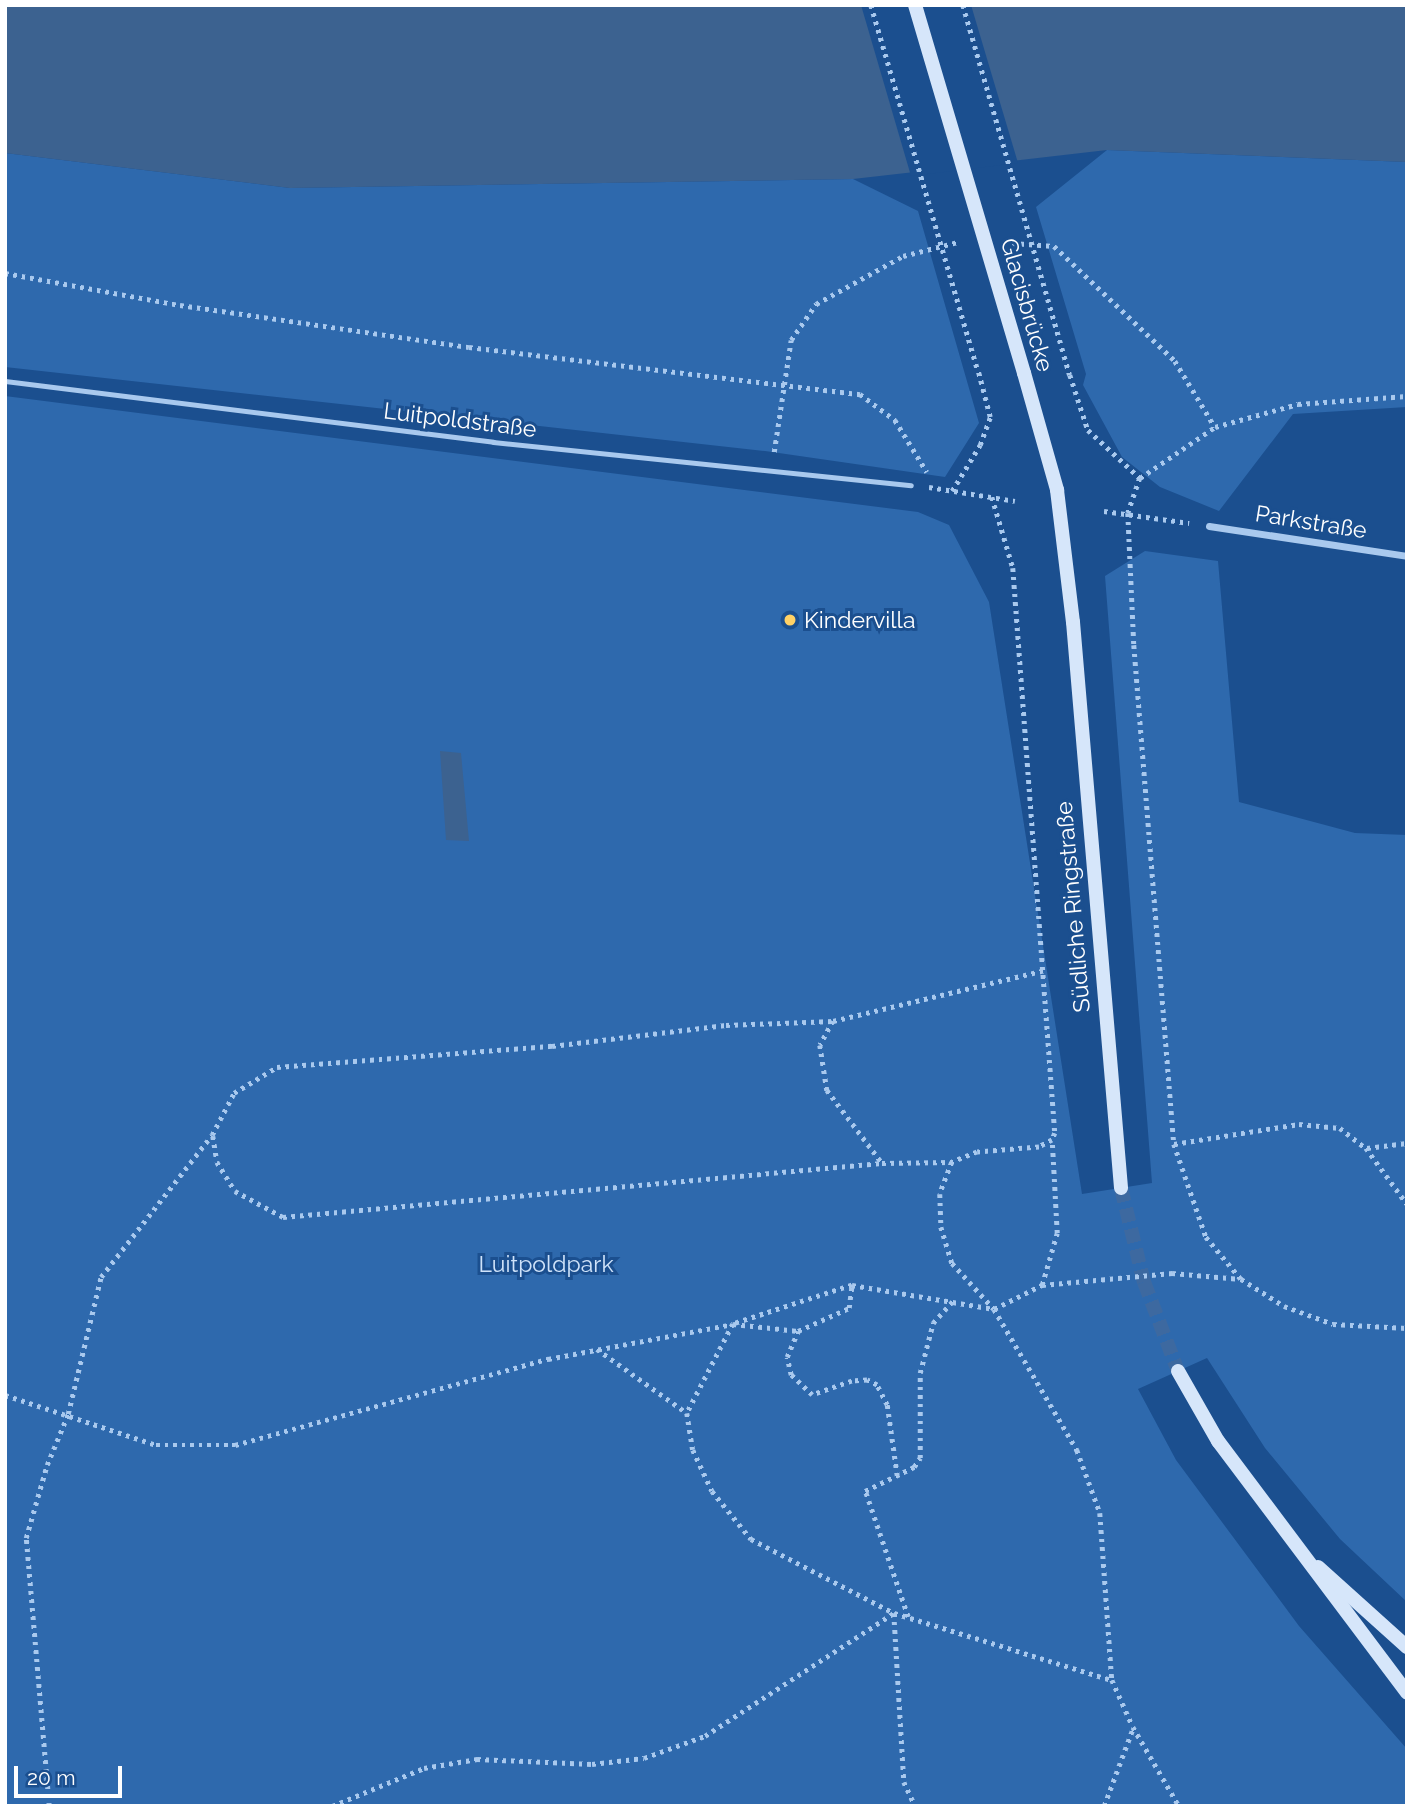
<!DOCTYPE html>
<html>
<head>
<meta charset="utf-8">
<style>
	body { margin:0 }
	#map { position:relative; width:1412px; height:1811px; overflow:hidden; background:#1b4f8f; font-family:Raleway,sans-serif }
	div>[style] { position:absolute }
	.green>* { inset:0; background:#2e69ad }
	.water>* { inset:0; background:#3c6290 }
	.pier>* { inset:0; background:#1b4f8f }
	.secondary-tunnel>* { height:14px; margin-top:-7px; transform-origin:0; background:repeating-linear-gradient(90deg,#3d69a0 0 14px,transparent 0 21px) }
	.path>* { height:4.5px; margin-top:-2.25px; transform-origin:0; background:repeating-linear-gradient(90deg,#a9c9ee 0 3.5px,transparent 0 8.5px) }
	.service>* { height:5px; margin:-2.5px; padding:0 2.5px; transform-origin:2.5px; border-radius:2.5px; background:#a9c9ee }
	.minor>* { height:7px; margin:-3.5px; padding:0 3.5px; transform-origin:3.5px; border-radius:3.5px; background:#a9c9ee }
	.secondary>* { height:14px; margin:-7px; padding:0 7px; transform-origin:7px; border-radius:7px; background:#d6e6fa }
	.path-bridge>* { height:4.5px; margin-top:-2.25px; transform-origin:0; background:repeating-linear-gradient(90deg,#a9c9ee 0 3.5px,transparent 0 8.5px) }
	.secondary-bridge>* { height:14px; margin:-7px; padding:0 7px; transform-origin:7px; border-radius:7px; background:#d6e6fa }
	.dots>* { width:19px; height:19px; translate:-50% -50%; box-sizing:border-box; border:4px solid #1b4f8f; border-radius:50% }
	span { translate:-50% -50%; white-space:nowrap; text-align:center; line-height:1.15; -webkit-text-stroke:6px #1b4f8f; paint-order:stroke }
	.street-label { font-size:23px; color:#fff }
	.poi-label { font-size:23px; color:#fff }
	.left { translate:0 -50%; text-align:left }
	.park-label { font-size:23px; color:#cfe3fa }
	.frame { position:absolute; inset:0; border:7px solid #fff; pointer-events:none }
	.scale { position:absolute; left:14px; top:1766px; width:108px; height:32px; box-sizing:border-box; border:4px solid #fff; border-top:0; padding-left:9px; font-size:21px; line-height:24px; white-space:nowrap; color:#fff; -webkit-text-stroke:5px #1b4f8f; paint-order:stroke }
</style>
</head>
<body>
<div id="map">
	<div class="green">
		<div style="clip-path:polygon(1107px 150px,1407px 162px,1407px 407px,1293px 414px,1219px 511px,1160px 487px,1122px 457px,1083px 385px,1086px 374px,1036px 207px)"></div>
		<div style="clip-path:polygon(5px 153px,290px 188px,853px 179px,918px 211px,979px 423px,945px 477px,765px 451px,5px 367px)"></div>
		<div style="clip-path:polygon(5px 396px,918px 512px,949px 525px,989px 602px,1082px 1194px,1152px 1183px,1105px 576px,1145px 551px,1218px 561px,1239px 802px,1355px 833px,1407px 835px,1407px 1602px,1340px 1539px,1265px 1448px,1207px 1358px,1138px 1389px,1176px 1460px,1299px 1626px,1407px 1749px,1407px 1806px,5px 1806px)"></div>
	</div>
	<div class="water">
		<div style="clip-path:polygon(5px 5px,1407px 5px,1407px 162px,1107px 150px,853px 179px,290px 188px,5px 153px)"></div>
		<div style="clip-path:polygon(440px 751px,461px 753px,469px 841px,446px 840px)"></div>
	</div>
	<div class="pier">
		<div style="clip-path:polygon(861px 5px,971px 5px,1018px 163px,911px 176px)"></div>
	</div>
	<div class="secondary-tunnel">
		<div style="left:1121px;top:1188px;width:97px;rotate:76.3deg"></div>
		<div style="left:1144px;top:1282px;width:95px;rotate:69.1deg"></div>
	</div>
	<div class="path">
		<div style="left:1012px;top:243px;width:42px;rotate:4.1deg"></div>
		<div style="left:1054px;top:246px;width:167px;rotate:43.5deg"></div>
		<div style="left:1175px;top:361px;width:77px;rotate:58.8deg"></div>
		<div style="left:5px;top:273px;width:178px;rotate:10.4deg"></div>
		<div style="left:180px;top:305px;width:292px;rotate:8.3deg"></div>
		<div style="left:469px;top:347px;width:394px;rotate:6.9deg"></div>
		<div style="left:860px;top:394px;width:44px;rotate:36.6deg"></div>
		<div style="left:895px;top:420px;width:61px;rotate:58.4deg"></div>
		<div style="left:1070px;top:375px;width:58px;rotate:71.9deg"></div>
		<div style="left:1088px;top:430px;width:71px;rotate:42.7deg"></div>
		<div style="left:774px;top:452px;width:113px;rotate:-81.4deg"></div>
		<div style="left:791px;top:340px;width:44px;rotate:-55.2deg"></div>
		<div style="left:816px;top:304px;width:99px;rotate:-28.9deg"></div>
		<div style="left:903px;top:256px;width:57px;rotate:-14.3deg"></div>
		<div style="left:1140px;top:478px;width:37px;rotate:109deg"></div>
		<div style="left:1128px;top:513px;width:132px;rotate:87.4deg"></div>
		<div style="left:1134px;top:645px;width:501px;rotate:85.42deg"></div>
		<div style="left:1174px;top:1144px;width:127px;rotate:-9.1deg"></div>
		<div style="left:1299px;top:1124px;width:41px;rotate:5.6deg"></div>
		<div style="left:1340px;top:1128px;width:33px;rotate:38deg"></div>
		<div style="left:1366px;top:1148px;width:69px;rotate:53.8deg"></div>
		<div style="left:1140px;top:478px;width:91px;rotate:-34.2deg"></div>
		<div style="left:1215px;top:427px;width:86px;rotate:-15.5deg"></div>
		<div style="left:1298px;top:404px;width:109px;rotate:-4.2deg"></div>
		<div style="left:929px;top:487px;width:87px;rotate:9.2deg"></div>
		<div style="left:952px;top:491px;width:54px;rotate:-58.7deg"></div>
		<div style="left:980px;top:445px;width:30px;rotate:-70deg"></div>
		<div style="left:990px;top:417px;width:48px;rotate:-104.6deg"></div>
		<div style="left:992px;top:497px;width:74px;rotate:73.5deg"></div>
		<div style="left:1013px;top:568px;width:567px;rotate:85.75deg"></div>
		<div style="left:1055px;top:1133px;width:8px;rotate:113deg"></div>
		<div style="left:1052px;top:1140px;width:15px;rotate:152deg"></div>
		<div style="left:1039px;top:1147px;width:62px;rotate:175.4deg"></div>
		<div style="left:977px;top:1152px;width:27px;rotate:158deg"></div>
		<div style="left:952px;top:1162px;width:34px;rotate:111deg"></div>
		<div style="left:940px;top:1194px;width:33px;rotate:88deg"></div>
		<div style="left:941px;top:1227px;width:38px;rotate:73deg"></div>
		<div style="left:952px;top:1263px;width:62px;rotate:47.6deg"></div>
		<div style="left:994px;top:1309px;width:164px;rotate:59.5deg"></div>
		<div style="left:1077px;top:1450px;width:67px;rotate:69.9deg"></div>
		<div style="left:1100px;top:1513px;width:167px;rotate:85.9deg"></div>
		<div style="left:1112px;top:1680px;width:51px;rotate:65.9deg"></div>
		<div style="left:1133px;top:1727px;width:91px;rotate:59.8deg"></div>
		<div style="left:1104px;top:511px;width:86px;rotate:8deg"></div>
		<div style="left:833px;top:1021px;width:218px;rotate:-13.5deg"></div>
		<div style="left:213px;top:1136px;width:26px;rotate:81deg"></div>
		<div style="left:217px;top:1162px;width:34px;rotate:58deg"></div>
		<div style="left:235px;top:1191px;width:55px;rotate:28.4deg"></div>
		<div style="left:283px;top:1217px;width:601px;rotate:-5.15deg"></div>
		<div style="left:882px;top:1163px;width:70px;rotate:-0.8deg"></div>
		<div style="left:1174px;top:1144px;width:98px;rotate:71deg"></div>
		<div style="left:1206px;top:1237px;width:55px;rotate:50.2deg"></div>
		<div style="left:1241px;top:1279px;width:51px;rotate:32.1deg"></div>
		<div style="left:1284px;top:1306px;width:52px;rotate:20.2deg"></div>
		<div style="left:1333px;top:1324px;width:74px;rotate:3.1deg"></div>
		<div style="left:1367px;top:1148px;width:40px;rotate:-7.1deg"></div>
		<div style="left:852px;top:1285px;width:125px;rotate:161.9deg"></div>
		<div style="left:733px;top:1324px;width:100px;rotate:117.3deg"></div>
		<div style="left:687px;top:1413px;width:37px;rotate:81deg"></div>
		<div style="left:693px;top:1450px;width:45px;rotate:65.1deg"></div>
		<div style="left:712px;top:1491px;width:62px;rotate:50.9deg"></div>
		<div style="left:751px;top:1539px;width:161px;rotate:27.4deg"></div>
		<div style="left:894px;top:1613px;width:169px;rotate:86.6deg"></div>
		<div style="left:904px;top:1782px;width:26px;rotate:65deg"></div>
		<div style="left:1042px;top:1285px;width:54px;rotate:-73.9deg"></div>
		<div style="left:1057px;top:1233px;width:93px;rotate:-93.1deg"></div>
		<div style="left:597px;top:1349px;width:110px;rotate:35.4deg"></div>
		<div style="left:5px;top:1395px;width:159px;rotate:18.3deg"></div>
		<div style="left:156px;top:1445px;width:79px"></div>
		<div style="left:235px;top:1445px;width:325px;rotate:-15.4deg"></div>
		<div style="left:548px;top:1359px;width:188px;rotate:-10.7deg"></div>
		<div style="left:733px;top:1324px;width:65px;rotate:6.1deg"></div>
		<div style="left:897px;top:1476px;width:72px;rotate:-98deg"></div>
		<div style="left:887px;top:1405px;width:22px;rotate:-117deg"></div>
		<div style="left:877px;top:1385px;width:11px;rotate:-153deg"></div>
		<div style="left:867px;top:1380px;width:15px;rotate:176deg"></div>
		<div style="left:852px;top:1381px;width:42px;rotate:160.7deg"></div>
		<div style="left:812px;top:1395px;width:29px;rotate:-136deg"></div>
		<div style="left:791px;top:1375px;width:18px;rotate:-103deg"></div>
		<div style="left:787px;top:1357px;width:28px;rotate:-67deg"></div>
		<div style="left:798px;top:1331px;width:56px;rotate:-24.3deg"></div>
		<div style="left:849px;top:1308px;width:23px;rotate:-83deg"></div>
		<div style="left:852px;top:1285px;width:144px;rotate:9.6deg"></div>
		<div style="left:994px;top:1309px;width:54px;rotate:-26.6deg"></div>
		<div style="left:1042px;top:1285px;width:131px;rotate:-5.3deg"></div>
		<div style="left:1172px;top:1273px;width:69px;rotate:5deg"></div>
		<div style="left:908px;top:1617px;width:133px;rotate:-108.8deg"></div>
		<div style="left:865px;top:1491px;width:55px;rotate:-26.1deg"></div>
		<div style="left:914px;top:1467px;width:11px;rotate:-56deg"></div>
		<div style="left:920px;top:1458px;width:85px;rotate:-90deg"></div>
		<div style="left:920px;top:1373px;width:52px;rotate:-75.4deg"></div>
		<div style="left:933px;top:1323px;width:30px;rotate:-48deg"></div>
		<div style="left:49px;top:1806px;width:269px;rotate:-94.9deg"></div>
		<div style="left:26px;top:1538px;width:76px;rotate:-74deg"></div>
		<div style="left:47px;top:1465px;width:55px;rotate:-67.6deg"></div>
		<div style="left:68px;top:1414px;width:141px;rotate:-76.5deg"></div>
		<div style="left:101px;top:1277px;width:180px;rotate:-52deg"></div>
		<div style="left:212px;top:1135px;width:47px;rotate:-62.4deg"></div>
		<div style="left:234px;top:1093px;width:50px;rotate:-31.2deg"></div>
		<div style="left:277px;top:1067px;width:276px;rotate:-4.4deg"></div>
		<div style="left:552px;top:1046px;width:175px;rotate:-6.9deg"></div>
		<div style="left:726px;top:1025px;width:107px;rotate:-2.1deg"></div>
		<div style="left:833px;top:1021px;width:27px;rotate:118deg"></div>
		<div style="left:820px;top:1045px;width:46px;rotate:81.2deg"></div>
		<div style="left:827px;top:1090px;width:91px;rotate:53deg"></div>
		<div style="left:332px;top:1806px;width:100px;rotate:-22.4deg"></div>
		<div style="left:424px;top:1768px;width:54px;rotate:-9.6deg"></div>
		<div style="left:477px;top:1759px;width:115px;rotate:2.5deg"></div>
		<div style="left:592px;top:1764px;width:52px;rotate:-6.6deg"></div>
		<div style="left:644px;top:1758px;width:65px;rotate:-19.8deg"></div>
		<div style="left:705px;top:1736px;width:225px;rotate:-33.1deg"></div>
		<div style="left:894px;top:1613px;width:228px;rotate:17.1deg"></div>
		<div style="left:1104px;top:1806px;width:83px;rotate:-69.6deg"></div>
	</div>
	<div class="service">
		<div style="left:5px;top:381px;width:492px;rotate:7.1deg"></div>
		<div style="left:493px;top:442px;width:420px;rotate:5.9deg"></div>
	</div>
	<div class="minor">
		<div style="left:1209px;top:526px;width:200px;rotate:8.6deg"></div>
	</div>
	<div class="secondary">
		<div style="left:1024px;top:373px;width:122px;rotate:74.2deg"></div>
		<div style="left:1057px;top:490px;width:133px;rotate:83.1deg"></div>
		<div style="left:1073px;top:622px;width:568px;rotate:85.15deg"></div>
		<div style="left:1178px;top:1371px;width:81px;rotate:60.3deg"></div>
		<div style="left:1218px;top:1441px;width:315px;rotate:53.1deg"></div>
		<div style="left:1318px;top:1567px;width:120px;rotate:42deg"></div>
	</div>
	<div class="path-bridge">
		<div style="left:871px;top:5px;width:381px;rotate:73.7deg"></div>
		<div style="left:963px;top:5px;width:385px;rotate:73.9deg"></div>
	</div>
	<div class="secondary-bridge">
		<div style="left:915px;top:5px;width:384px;rotate:73.5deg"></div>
	</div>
	<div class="dots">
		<div style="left:790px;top:620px;background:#ffd166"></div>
	</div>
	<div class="street-label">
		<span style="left:1027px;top:305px;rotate:74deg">Glacisbrücke</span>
		<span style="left:460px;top:420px;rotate:7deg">Luitpoldstraße</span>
		<span style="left:1311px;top:522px;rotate:9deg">Parkstraße</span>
		<span style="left:1073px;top:907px;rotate:-95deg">Südliche Ringstraße</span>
	</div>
	<div class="poi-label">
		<span class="left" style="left:804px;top:620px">Kindervilla</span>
	</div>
	<div class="park-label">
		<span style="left:546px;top:1264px">Luitpoldpark</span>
	</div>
	<div class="frame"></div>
	<div class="scale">20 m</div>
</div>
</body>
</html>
